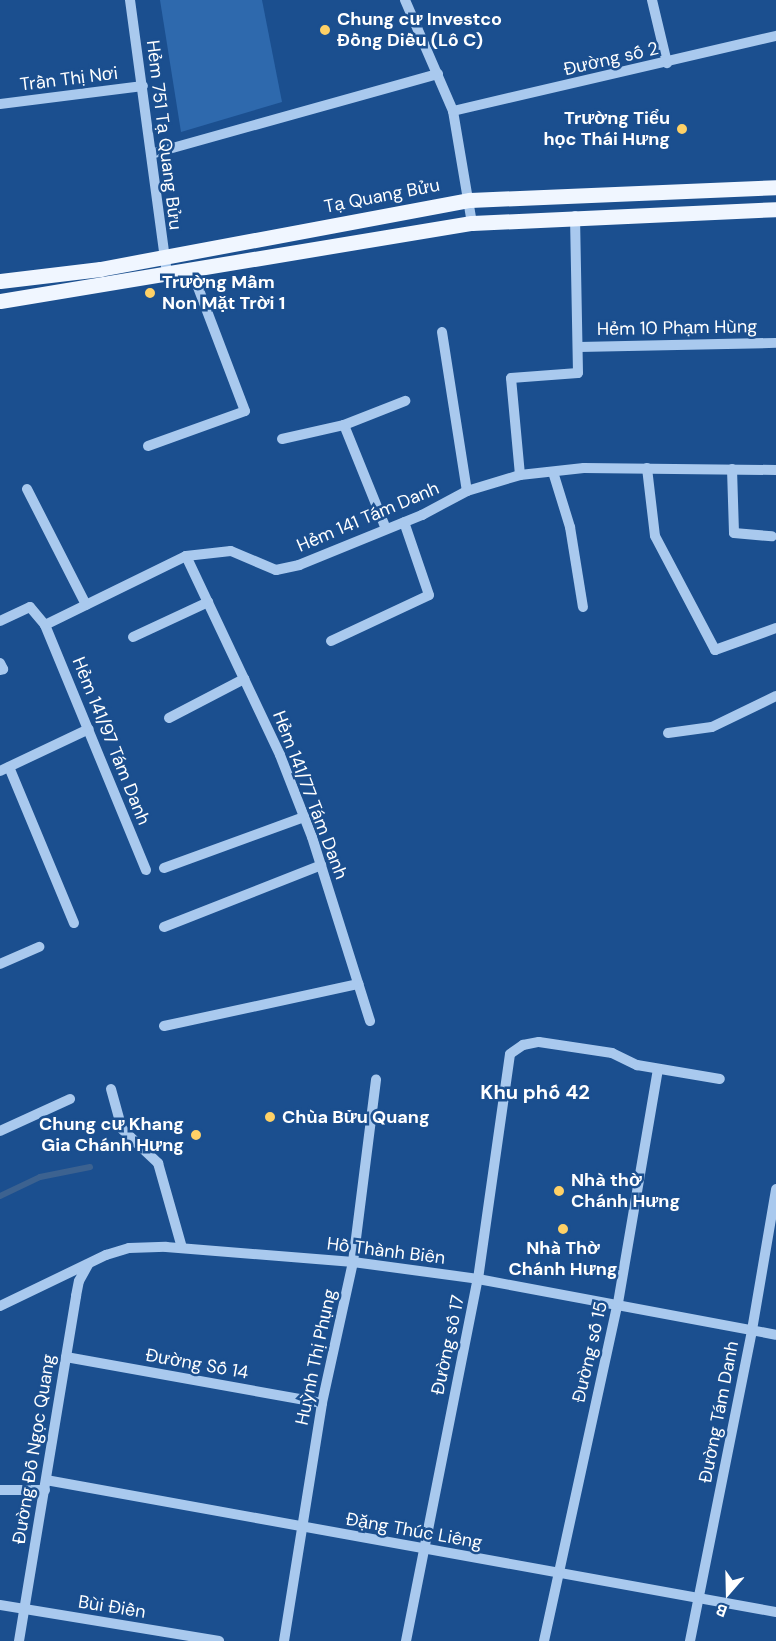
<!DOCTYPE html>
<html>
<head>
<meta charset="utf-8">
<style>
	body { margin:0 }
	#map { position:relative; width:776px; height:1641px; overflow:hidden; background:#1b4f8f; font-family:"DM Sans",sans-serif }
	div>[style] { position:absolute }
	.green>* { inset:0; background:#2e69ad }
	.stream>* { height:6px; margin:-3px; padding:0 3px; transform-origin:3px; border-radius:3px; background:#3c6290 }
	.minor>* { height:10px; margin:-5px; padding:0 5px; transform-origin:5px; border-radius:5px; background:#a9c9ee }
	.major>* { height:15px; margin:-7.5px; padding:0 7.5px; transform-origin:7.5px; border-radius:7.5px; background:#f0f6ff }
	.dots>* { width:16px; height:16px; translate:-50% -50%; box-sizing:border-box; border:3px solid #1b4f8f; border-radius:50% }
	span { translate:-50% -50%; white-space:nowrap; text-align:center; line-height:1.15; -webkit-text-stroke:5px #1b4f8f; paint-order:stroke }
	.poi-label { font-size:18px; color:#fff; font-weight:700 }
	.left { translate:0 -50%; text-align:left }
	.right { translate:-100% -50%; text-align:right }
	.street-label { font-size:18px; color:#fff }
	.neighbourhood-label { font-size:20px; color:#fff; font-weight:700 }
	.north { position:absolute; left:698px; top:1563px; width:60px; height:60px; -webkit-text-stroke:4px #1b4f8f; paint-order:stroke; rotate:200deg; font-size:16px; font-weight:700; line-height:24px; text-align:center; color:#fff }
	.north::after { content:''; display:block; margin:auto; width:21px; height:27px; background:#fff; clip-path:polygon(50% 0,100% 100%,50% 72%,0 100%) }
</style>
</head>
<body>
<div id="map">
	<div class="green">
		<div style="clip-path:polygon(160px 0,262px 0,282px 102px,181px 132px)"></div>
	</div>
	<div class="stream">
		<div style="left:0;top:1196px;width:44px;rotate:-25.4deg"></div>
		<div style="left:40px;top:1177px;width:51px;rotate:-11.3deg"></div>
	</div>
	<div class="minor">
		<div style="left:130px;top:0;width:276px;rotate:82.3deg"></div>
		<div style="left:405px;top:0;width:121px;rotate:66.6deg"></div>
		<div style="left:453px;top:111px;width:114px;rotate:80.4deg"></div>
		<div style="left:652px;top:0;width:65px;rotate:76.6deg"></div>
		<div style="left:0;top:104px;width:144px;rotate:-7.2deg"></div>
		<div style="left:453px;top:111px;width:332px;rotate:-13.1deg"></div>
		<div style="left:151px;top:154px;width:298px;rotate:-15.6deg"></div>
		<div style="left:442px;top:332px;width:161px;rotate:81.1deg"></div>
		<div style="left:579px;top:347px;width:197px;rotate:-1.2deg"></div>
		<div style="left:344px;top:425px;width:112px;rotate:68deg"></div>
		<div style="left:282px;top:439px;width:64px;rotate:-12.7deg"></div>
		<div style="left:344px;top:425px;width:66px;rotate:-21.5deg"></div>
		<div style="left:148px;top:446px;width:103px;rotate:-19.8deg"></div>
		<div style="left:245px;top:411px;width:152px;rotate:-110.8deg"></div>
		<div style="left:647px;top:468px;width:68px;rotate:83.3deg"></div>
		<div style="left:655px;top:536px;width:129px;rotate:62.2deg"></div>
		<div style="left:715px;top:650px;width:65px;rotate:-19.8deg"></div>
		<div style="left:732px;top:469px;width:64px;rotate:88.2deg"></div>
		<div style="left:734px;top:533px;width:38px;rotate:5deg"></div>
		<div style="left:553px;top:472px;width:58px;rotate:72.8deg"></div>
		<div style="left:570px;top:527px;width:81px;rotate:80.8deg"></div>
		<div style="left:520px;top:475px;width:97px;rotate:-95.3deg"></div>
		<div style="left:511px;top:378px;width:67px;rotate:-4.3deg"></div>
		<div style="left:578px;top:373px;width:157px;rotate:-91.1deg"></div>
		<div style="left:27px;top:489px;width:130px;rotate:63deg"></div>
		<div style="left:186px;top:556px;width:220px;rotate:64.7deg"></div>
		<div style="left:280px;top:755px;width:88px;rotate:68.7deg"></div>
		<div style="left:312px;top:837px;width:193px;rotate:72.5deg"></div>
		<div style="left:0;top:621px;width:33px;rotate:-25deg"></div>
		<div style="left:30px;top:607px;width:23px;rotate:50deg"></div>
		<div style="left:45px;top:625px;width:157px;rotate:-26.1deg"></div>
		<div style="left:186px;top:556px;width:45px;rotate:-6.3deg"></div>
		<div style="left:231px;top:551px;width:49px;rotate:22.9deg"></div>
		<div style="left:276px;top:570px;width:24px;rotate:-12deg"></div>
		<div style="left:299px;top:565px;width:133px;rotate:-22.1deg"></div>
		<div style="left:422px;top:515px;width:51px;rotate:-28.1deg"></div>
		<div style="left:467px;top:491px;width:55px;rotate:-16.8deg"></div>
		<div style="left:520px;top:475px;width:64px;rotate:-6.2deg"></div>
		<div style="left:584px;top:468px;width:192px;rotate:0.6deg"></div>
		<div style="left:45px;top:625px;width:265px;rotate:67.6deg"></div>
		<div style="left:133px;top:637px;width:83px;rotate:-25deg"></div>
		<div style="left:331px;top:641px;width:108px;rotate:-25.1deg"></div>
		<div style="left:429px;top:595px;width:77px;rotate:-108.9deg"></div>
		<div style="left:0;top:663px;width:7px;rotate:63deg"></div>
		<div style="left:3px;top:669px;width:3px;rotate:162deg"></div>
		<div style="left:169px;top:718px;width:85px;rotate:-27.5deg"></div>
		<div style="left:668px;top:733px;width:44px;rotate:-7.8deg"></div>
		<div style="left:712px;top:727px;width:71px;rotate:-25.8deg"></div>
		<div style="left:9px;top:767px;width:169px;rotate:67.4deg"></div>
		<div style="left:0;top:771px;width:98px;rotate:-25.3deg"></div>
		<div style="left:164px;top:868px;width:149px;rotate:-20deg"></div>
		<div style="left:164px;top:927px;width:169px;rotate:-21.5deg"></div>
		<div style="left:0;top:964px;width:43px;rotate:-23.6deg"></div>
		<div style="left:164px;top:1026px;width:199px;rotate:-12.2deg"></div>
		<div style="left:111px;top:1089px;width:41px;rotate:74.6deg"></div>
		<div style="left:122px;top:1129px;width:50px;rotate:43.4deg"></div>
		<div style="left:158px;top:1163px;width:88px;rotate:74.2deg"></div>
		<div style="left:0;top:1131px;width:77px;rotate:-24.6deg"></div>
		<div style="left:0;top:1306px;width:118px;rotate:-25.7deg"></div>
		<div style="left:106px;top:1255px;width:24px;rotate:-17deg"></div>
		<div style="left:129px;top:1248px;width:37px;rotate:-2deg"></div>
		<div style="left:166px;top:1247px;width:188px;rotate:4.6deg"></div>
		<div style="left:353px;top:1262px;width:126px;rotate:7.7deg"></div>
		<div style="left:478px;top:1279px;width:303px;rotate:10.6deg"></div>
		<div style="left:66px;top:1357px;width:260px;rotate:10.2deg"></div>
		<div style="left:46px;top:1480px;width:742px;rotate:10.25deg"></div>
		<div style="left:0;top:1490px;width:45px"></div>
		<div style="left:0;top:1605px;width:222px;rotate:9.3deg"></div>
		<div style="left:19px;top:1641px;width:350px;rotate:-80.6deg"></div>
		<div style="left:76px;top:1296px;width:15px;rotate:-79deg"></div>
		<div style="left:79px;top:1281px;width:18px;rotate:-61deg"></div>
		<div style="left:284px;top:1641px;width:241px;rotate:-80.9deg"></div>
		<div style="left:322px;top:1403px;width:144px;rotate:-77.6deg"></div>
		<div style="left:353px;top:1262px;width:184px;rotate:-82.8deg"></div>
		<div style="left:406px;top:1641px;width:369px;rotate:-78.8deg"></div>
		<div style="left:478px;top:1279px;width:227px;rotate:-81.9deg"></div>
		<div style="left:510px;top:1054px;width:16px;rotate:-35deg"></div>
		<div style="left:523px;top:1045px;width:16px;rotate:-11deg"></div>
		<div style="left:539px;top:1042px;width:74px;rotate:8.6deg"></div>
		<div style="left:612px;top:1053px;width:28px;rotate:26deg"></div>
		<div style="left:637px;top:1065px;width:84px;rotate:9.6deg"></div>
		<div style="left:544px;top:1641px;width:346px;rotate:-77.7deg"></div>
		<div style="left:618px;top:1303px;width:237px;rotate:-80.3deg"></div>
		<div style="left:690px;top:1641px;width:317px;rotate:-78.7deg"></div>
		<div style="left:752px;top:1330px;width:143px;rotate:-80.3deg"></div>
	</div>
	<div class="major">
		<div style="left:0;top:281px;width:101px;rotate:-6.8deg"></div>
		<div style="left:100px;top:269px;width:376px;rotate:-10.6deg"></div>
		<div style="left:470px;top:200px;width:306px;rotate:-2.4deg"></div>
		<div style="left:0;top:301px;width:478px;rotate:-9.4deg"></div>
		<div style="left:472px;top:223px;width:304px;rotate:-2.6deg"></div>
	</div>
	<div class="dots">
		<div style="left:325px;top:30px;background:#ffd166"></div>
		<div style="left:682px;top:129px;background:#ffd166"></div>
		<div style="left:150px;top:293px;background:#ffd166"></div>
		<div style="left:270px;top:1117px;background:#ffd166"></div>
		<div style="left:196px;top:1135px;background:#ffd166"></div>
		<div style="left:559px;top:1191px;background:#ffd166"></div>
		<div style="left:563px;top:1229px;background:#ffd166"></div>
	</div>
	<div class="poi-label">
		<span class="left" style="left:337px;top:30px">Chung cư Investco<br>Đồng Diều (Lô C)</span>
		<span class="right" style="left:670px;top:129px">Trường Tiểu<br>học Thái Hưng</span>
		<span class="left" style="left:162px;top:293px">Trường Mầm<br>Non Mặt Trời 1</span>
		<span class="left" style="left:282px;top:1117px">Chùa Bửu Quang</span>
		<span class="right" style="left:184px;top:1135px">Chung cư Khang<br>Gia Chánh Hưng</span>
		<span class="left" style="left:571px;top:1191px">Nhà thờ<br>Chánh Hưng</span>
		<span style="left:563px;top:1259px">Nhà Thờ<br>Chánh Hưng</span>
	</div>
	<div class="street-label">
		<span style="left:611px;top:59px;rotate:-13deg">Đường số 2</span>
		<span style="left:69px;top:79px;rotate:-7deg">Trần Thị Nơi</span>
		<span style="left:164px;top:135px;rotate:83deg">Hẻm 751 Tạ Quang Bửu</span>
		<span style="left:382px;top:196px;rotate:-11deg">Tạ Quang Bửu</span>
		<span style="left:677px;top:328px;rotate:-1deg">Hẻm 10 Phạm Hùng</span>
		<span style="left:368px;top:517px;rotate:-23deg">Hẻm 141 Tám Danh</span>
		<span style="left:111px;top:741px;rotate:68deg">Hẻm 141/97 Tám Danh</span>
		<span style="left:310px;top:795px;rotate:69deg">Hẻm 141/77 Tám Danh</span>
		<span style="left:386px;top:1251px;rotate:7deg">Hồ Thành Biên</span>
		<span style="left:448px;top:1345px;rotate:-78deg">Đường số 17</span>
		<span style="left:590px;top:1352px;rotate:-77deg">Đường số 15</span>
		<span style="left:316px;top:1357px;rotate:-78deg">Huỳnh Thị Phụng</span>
		<span style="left:197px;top:1364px;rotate:10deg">Đường Số 14</span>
		<span style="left:719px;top:1412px;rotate:-79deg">Đường Tám Danh</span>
		<span style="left:34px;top:1449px;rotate:-81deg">Đường Đỗ Ngọc Quang</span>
		<span style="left:414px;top:1531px;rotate:10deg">Đặng Thúc Liêng</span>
		<span style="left:112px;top:1607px;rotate:9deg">Bùi Điền</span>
	</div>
	<div class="neighbourhood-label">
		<span style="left:535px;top:1092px">Khu phố 42</span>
	</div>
	<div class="north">B</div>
</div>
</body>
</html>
